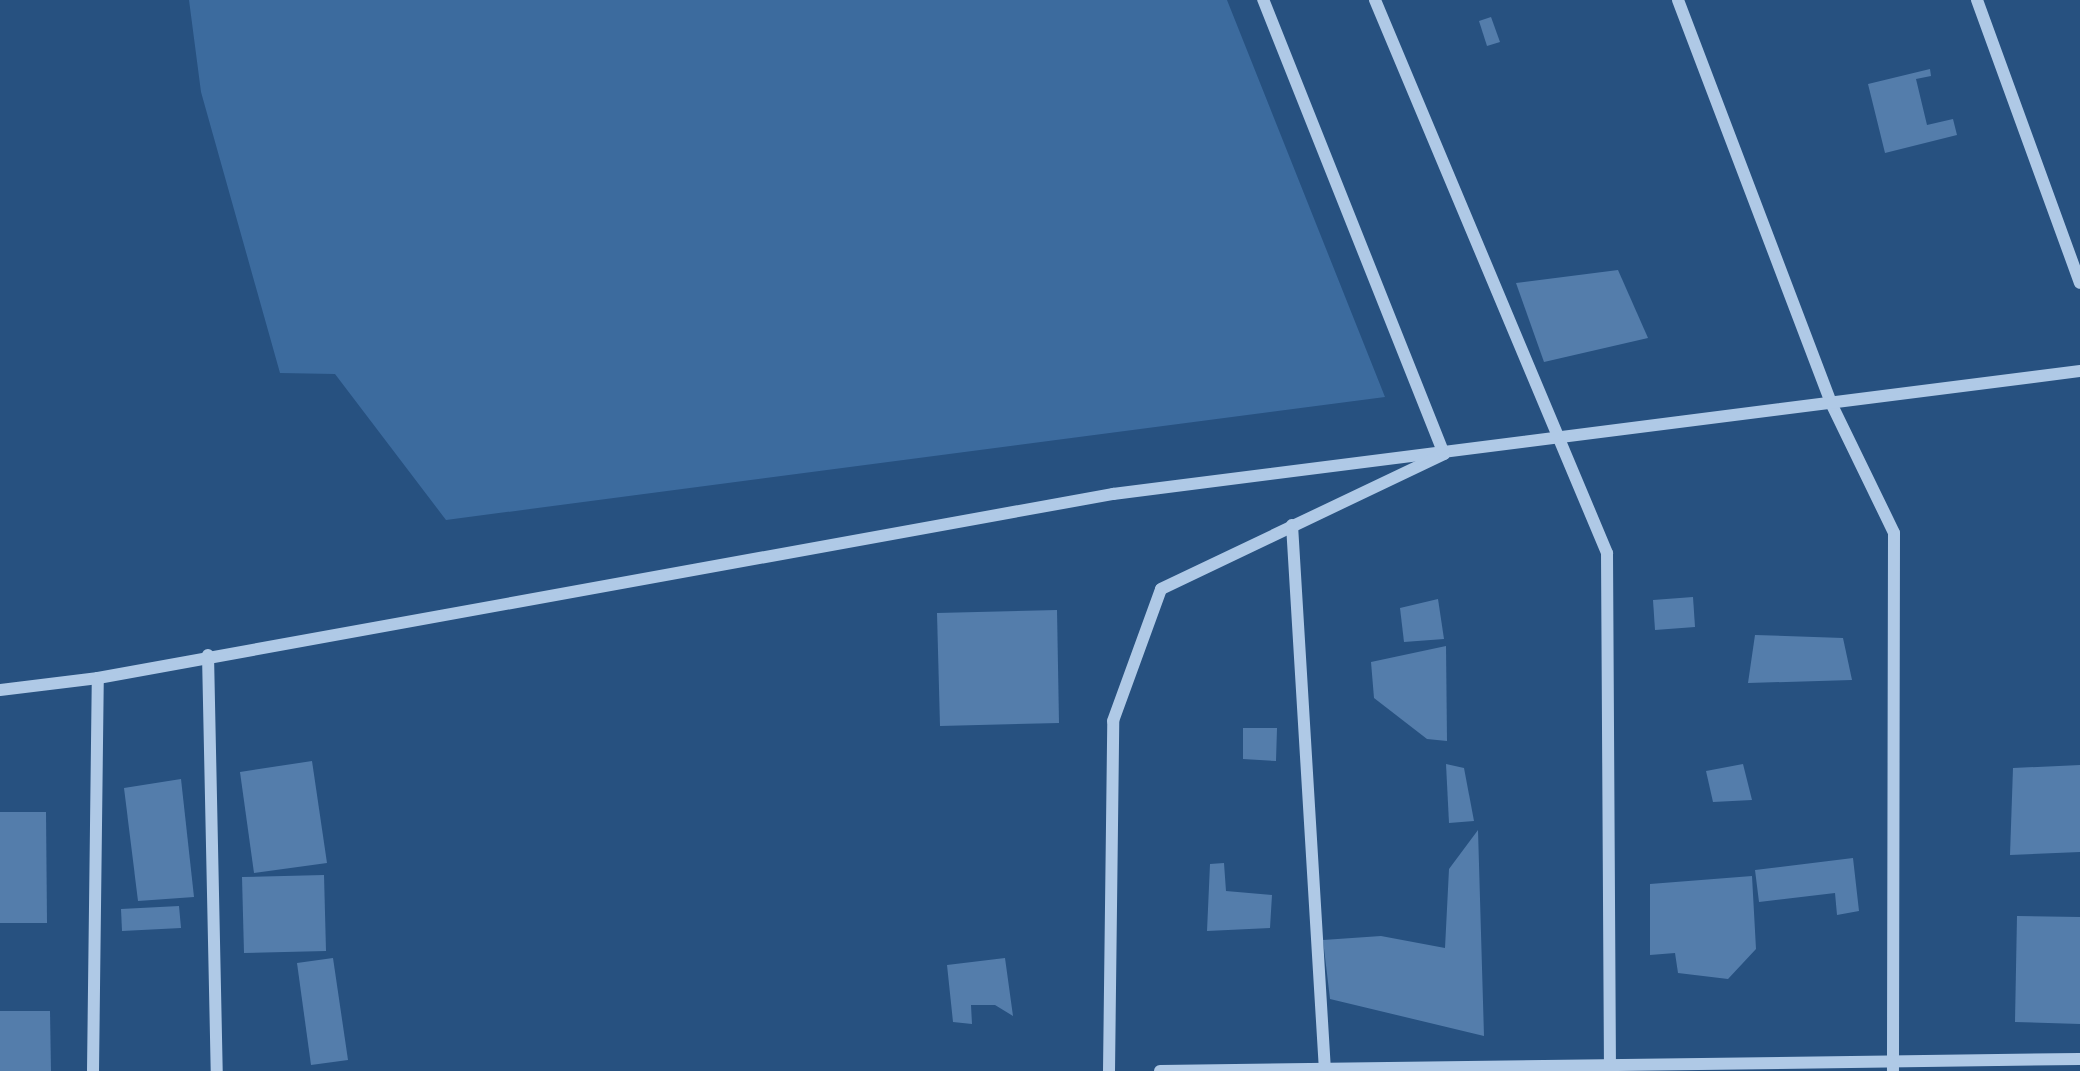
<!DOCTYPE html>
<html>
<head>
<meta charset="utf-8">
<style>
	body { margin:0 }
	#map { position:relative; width:2080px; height:1071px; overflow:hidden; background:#275180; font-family:Poppins,sans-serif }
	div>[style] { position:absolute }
	.green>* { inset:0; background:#3c6b9e }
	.building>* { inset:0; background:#547dab }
	.minor>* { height:12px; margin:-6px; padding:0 6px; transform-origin:6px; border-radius:6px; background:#afc9e6 }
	span { translate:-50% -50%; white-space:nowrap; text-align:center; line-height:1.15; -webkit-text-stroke:7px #275180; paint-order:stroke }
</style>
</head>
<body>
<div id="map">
	<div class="green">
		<div style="clip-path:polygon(189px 0,1227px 0,1385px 397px,446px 520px,335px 374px,280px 373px,201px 92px)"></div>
	</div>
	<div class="building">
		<div style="clip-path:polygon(1491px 17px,1500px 42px,1487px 46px,1479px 21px)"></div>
		<div style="clip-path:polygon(1930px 69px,1931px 76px,1916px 79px,1927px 125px,1953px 119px,1957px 135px,1885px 153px,1868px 84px)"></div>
		<div style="clip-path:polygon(1618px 270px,1648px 338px,1544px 362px,1516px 283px)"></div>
		<div style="clip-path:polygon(1693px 597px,1695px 627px,1655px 630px,1653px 600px)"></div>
		<div style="clip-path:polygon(1438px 599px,1444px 639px,1404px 642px,1400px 608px)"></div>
		<div style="clip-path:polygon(1057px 610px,1059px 723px,940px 726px,937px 613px)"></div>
		<div style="clip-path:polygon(1755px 635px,1843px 638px,1852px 680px,1748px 683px)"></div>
		<div style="clip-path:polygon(1446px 646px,1447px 741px,1427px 739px,1374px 698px,1371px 662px)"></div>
		<div style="clip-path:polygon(1243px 728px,1277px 728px,1276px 761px,1243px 759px)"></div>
		<div style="clip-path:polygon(312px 761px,327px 863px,254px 873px,240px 772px)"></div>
		<div style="clip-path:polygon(1446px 764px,1464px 768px,1474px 821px,1449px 823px)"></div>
		<div style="clip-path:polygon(1743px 764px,1752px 800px,1713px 802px,1706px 771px)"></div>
		<div style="clip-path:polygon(2080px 765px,2080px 852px,2010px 855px,2013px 768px)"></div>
		<div style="clip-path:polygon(181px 779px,194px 897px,138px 901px,124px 788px)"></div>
		<div style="clip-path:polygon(0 812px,46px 812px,47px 923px,0 923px)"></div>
		<div style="clip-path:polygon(1478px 830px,1484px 1036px,1330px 999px,1323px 940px,1381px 936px,1445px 948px,1449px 869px)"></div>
		<div style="clip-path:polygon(1853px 858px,1859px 911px,1837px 915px,1835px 893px,1759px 902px,1755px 870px)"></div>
		<div style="clip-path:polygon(1224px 863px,1226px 891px,1272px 895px,1270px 928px,1207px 931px,1210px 864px)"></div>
		<div style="clip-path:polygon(324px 875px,326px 951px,244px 953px,242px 877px)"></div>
		<div style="clip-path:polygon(1752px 876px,1756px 949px,1728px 979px,1678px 973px,1675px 953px,1650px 955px,1650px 884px)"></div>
		<div style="clip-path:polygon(179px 906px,181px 928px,122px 931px,121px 909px)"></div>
		<div style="clip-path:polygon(2017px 916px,2080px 917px,2080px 1024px,2015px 1022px)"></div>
		<div style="clip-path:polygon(333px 958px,348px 1060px,311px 1065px,297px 963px)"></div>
		<div style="clip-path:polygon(1005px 958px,1013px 1016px,995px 1005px,971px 1005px,972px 1024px,953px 1022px,947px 965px)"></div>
		<div style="clip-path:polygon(0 1011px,50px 1011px,51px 1071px,0 1071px)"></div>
	</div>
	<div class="minor">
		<div style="left:1375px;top:0;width:600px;rotate:67.24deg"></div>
		<div style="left:1607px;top:553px;width:518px;rotate:89.67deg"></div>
		<div style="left:1678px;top:0;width:431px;rotate:69.2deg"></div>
		<div style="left:1831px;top:403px;width:144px;rotate:64.1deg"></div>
		<div style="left:1894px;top:533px;width:538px;rotate:90.11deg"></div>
		<div style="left:1977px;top:0;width:301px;rotate:70deg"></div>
		<div style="left:1292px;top:525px;width:547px;rotate:86.54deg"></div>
		<div style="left:208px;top:655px;width:416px;rotate:88.8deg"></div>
		<div style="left:0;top:690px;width:99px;rotate:-7deg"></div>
		<div style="left:98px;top:678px;width:1032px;rotate:-10.28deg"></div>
		<div style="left:1113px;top:494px;width:975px;rotate:-7.25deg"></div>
		<div style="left:93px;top:1071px;width:393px;rotate:-89.3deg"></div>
		<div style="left:1109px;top:1071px;width:350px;rotate:-89.3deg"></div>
		<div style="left:1113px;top:721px;width:140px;rotate:-70deg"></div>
		<div style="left:1161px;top:589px;width:314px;rotate:-25.5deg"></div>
		<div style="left:1444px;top:454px;width:489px;rotate:-111.7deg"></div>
		<div style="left:1160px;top:1071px;width:920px;rotate:-0.75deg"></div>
	</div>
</div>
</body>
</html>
